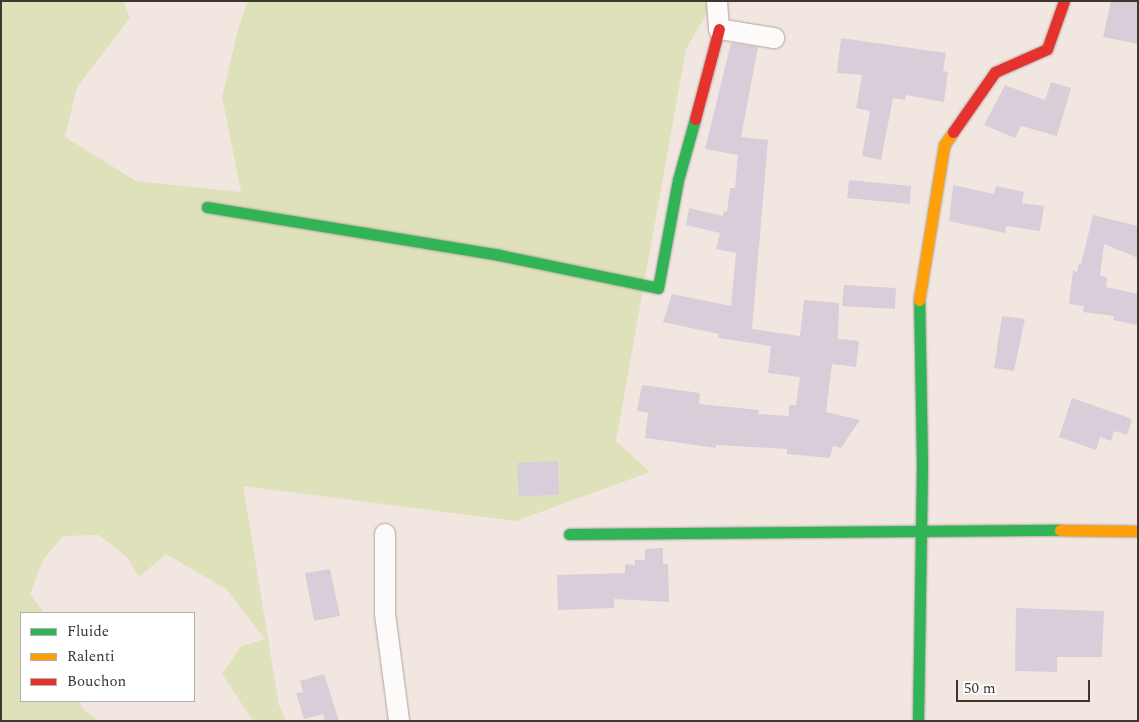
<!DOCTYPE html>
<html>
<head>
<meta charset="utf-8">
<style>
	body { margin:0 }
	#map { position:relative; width:1139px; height:722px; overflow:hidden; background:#f2e7e0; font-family:Spectral,serif }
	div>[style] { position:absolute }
	.green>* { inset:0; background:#dfe1ba }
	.building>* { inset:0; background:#d7ced9 }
	.roads { filter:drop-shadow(0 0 1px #aea6a1) drop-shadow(0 0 1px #aea6a1) }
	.street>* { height:20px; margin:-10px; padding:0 10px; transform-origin:10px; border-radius:10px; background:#fdfbfa }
	.fast>* { height:11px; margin:-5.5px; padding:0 5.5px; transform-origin:5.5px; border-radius:5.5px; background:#30b455 }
	.slow>* { height:11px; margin:-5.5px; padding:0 5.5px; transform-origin:5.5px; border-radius:5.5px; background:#ff9f0a }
	.jam>* { height:11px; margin:-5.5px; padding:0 5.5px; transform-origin:5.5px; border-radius:5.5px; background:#e5322d }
	span { translate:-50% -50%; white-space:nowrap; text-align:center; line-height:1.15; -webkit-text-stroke:5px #fff; paint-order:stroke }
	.frame { position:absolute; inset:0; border:2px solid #3e3631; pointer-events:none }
	.legend { position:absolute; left:20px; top:612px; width:175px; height:90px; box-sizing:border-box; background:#fff; border:1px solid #b2afad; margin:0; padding:6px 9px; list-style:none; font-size:15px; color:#3e3631 }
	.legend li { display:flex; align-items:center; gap:10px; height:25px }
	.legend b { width:25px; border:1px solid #b2afad }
	.scale { position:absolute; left:956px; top:680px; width:134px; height:22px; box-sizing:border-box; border:2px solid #3e3631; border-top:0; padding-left:6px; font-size:15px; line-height:18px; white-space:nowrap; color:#3e3631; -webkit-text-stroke:4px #fff; paint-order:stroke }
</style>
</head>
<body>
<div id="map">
	<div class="green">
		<div style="clip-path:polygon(1px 1px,123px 1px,130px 18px,77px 87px,65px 137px,136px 181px,241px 192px,222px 97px,239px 26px,248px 1px,714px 1px,686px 49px,616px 441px,650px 472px,516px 521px,243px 486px,279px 705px,286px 721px,253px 721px,222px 674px,241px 646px,265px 639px,226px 589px,166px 554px,139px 577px,127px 557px,99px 535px,63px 536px,43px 560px,30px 594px,44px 613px,21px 613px,21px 701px,81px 701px,81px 707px,98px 721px,1px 721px)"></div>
	</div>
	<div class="building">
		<div style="clip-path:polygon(1111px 1px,1138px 1px,1138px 44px,1103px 37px)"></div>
		<div style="clip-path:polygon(841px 38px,946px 53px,943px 71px,948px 72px,944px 102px,906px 95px,905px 100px,893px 98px,881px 160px,862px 156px,870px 111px,856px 108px,862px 75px,837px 73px)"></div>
		<div style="clip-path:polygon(731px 43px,758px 47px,741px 137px,768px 140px,752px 329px,800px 336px,804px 300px,839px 303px,838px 339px,859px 341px,856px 367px,832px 364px,826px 412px,860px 420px,841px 448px,833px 446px,830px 458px,787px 454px,787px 449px,716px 445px,716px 448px,645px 438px,648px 413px,637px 411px,642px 385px,700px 393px,699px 404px,759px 410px,758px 414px,789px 416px,789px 405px,796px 405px,800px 377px,768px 373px,771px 346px,718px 338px,719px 334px,663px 322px,672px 294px,731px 306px,736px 253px,716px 249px,720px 233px,686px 225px,689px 208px,723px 216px,724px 211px,727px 212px,730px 188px,735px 188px,738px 155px,705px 149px)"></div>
		<div style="clip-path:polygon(1051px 82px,1071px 88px,1057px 136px,1021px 126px,1015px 138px,984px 125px,1005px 85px,1045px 100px)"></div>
		<div style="clip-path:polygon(849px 180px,911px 186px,910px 204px,847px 198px)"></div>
		<div style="clip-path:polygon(953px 185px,994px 194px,996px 186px,1024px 192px,1022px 203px,1044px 206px,1040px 231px,1006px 226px,1005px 233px,949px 221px)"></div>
		<div style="clip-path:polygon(1093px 215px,1138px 226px,1138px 258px,1104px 244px,1100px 276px,1107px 277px,1106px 287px,1138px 294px,1138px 325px,1113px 320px,1114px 316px,1083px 312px,1084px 306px,1069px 304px,1073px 271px,1077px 272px,1079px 263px,1081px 264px)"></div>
		<div style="clip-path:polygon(844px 285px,896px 288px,895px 309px,842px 306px)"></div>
		<div style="clip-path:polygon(1002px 316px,1025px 319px,1014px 371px,994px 368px)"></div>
		<div style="clip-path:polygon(1072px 398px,1127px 417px,1132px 420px,1127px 435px,1114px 431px,1111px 441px,1100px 437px,1096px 450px,1059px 437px)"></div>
		<div style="clip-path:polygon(558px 461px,559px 495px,519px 496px,517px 463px)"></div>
		<div style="clip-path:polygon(663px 548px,663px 564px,668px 564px,669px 602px,614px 599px,614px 608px,558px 610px,557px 575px,625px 573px,625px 564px,635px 565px,635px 560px,645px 560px,645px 549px)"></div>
		<div style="clip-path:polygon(330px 569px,340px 616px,314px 621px,305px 573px)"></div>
		<div style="clip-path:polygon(1016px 608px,1104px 611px,1102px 657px,1057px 657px,1057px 672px,1015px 671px)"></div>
		<div style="clip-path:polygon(324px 674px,339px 721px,325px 721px,323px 714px,304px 719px,296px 693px,303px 692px,300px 681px)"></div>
	</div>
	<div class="roads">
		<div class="street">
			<div style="left:717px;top:1px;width:28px;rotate:86deg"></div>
			<div style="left:719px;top:29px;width:56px;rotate:9.3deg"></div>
			<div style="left:385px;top:534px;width:80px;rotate:90deg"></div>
			<div style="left:385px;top:614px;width:108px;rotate:82.5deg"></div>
		</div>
		<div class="fast">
			<div style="left:207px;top:207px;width:296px;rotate:9.3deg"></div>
			<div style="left:499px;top:255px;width:162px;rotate:11.7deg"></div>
			<div style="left:658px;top:288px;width:110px;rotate:-79.5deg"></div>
			<div style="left:678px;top:180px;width:63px;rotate:-74.4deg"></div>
			<div style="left:569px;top:534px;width:491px;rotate:-0.5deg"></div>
			<div style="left:918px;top:721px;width:257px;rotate:-89.1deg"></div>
			<div style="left:922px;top:464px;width:164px;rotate:-91deg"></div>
		</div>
		<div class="slow">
			<div style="left:919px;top:300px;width:157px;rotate:-80.8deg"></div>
			<div style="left:944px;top:145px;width:16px;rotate:-55deg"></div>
			<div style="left:1060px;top:530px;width:78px;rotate:0.7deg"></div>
		</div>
		<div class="jam">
			<div style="left:695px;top:119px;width:93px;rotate:-75.1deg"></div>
			<div style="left:953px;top:132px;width:73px;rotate:-55deg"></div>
			<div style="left:995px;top:72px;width:57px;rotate:-23.9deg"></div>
			<div style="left:1047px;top:49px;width:51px;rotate:-70.5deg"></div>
		</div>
	</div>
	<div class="frame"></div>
	<ul class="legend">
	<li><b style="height:6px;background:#30b455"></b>Fluide</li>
	<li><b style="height:6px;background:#ff9f0a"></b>Ralenti</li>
	<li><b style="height:6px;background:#e5322d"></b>Bouchon</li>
	</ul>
	<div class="scale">50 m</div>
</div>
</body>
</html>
